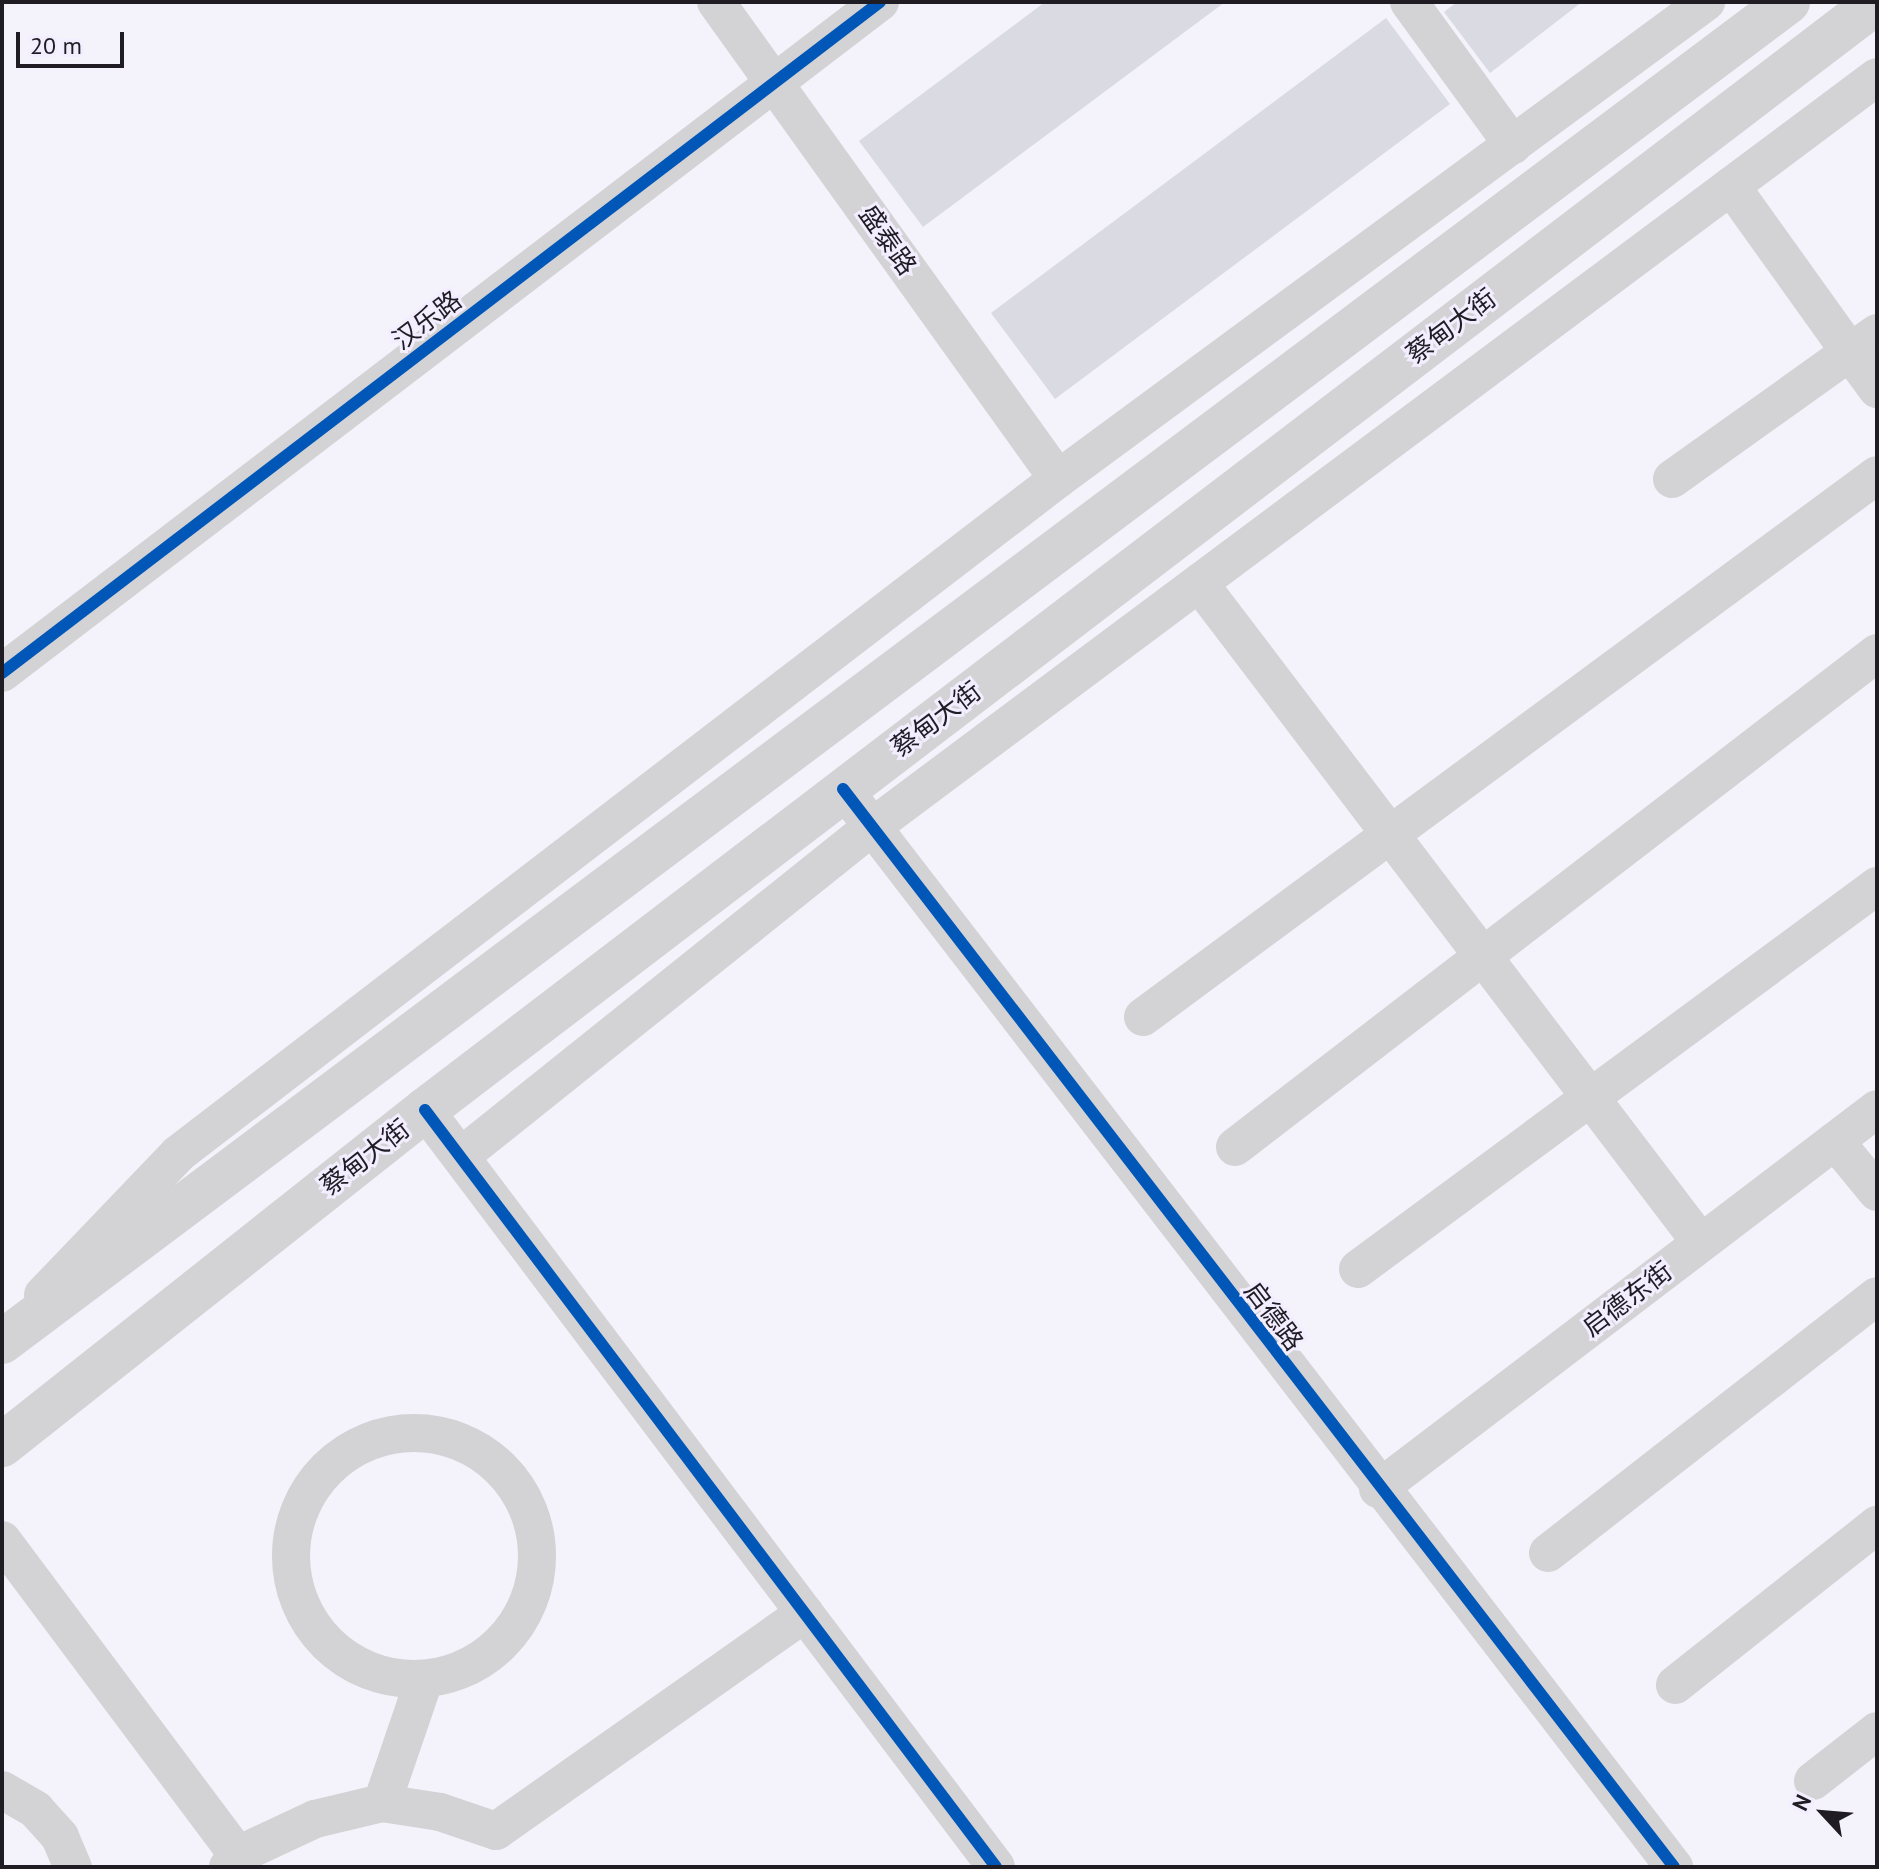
<!DOCTYPE html>
<html>
<head>
<meta charset="utf-8">
<style>
	body { margin:0 }
	#map { position:relative; width:1879px; height:1869px; overflow:hidden; background:#f4f2fb; font-family:"PT Sans","Noto Sans SC",sans-serif }
	div>[style] { position:absolute }
	.building>* { inset:0; background:#dadae2 }
	.minor>* { height:38px; margin:-19px; padding:0 19px; transform-origin:19px; border-radius:19px; background:#d3d2d4 }
	.minor>.ring { margin:-19px; padding:0; box-sizing:content-box; background:none; border:38px solid #d3d2d4; border-radius:50% }
	.major>* { height:44px; margin:-22px; padding:0 22px; transform-origin:22px; border-radius:22px; background:#d3d2d4 }
	.cycleway>* { height:12px; margin:-6px; padding:0 6px; transform-origin:6px; border-radius:6px; background:#0057b8 }
	span { translate:-50% -50%; white-space:nowrap; text-align:center; line-height:1.15; -webkit-text-stroke:6px #f3eeff; paint-order:stroke }
	.street-label { font-size:26px; color:#1f1c24 }
	.frame { position:absolute; inset:0; border:4px solid #1f1c24; pointer-events:none }
	.north { position:absolute; left:1783px; top:1773px; width:80px; height:80px; -webkit-text-stroke:6px #f3eeff; paint-order:stroke; rotate:296deg; font-size:22px; font-weight:700; line-height:32px; text-align:center; color:#1f1c24 }
	.north::after { content:''; display:block; margin:auto; width:28px; height:36px; background:#1f1c24; clip-path:polygon(50% 0,100% 100%,50% 72%,0 100%) }
	.scale { position:absolute; left:16px; top:32px; width:108px; height:36px; box-sizing:border-box; border:4px solid #1f1c24; border-top:0; padding-left:10px; font-size:24px; line-height:28px; white-space:nowrap; color:#1f1c24; -webkit-text-stroke:6px #f3eeff; paint-order:stroke }
</style>
</head>
<body>
<div id="map">
	<div class="building">
		<div style="clip-path:polygon(1045px 2px,1225px 2px,923px 227px,859px 141px)"></div>
		<div style="clip-path:polygon(1457px 2px,1582px 2px,1490px 73px,1444px 12px)"></div>
		<div style="clip-path:polygon(1386px 18px,1450px 104px,1055px 399px,991px 313px)"></div>
	</div>
	<div class="minor">
		<div style="left:716px;top:2px;width:587px;rotate:54.36deg"></div>
		<div style="left:1409px;top:2px;width:177px;rotate:54deg"></div>
		<div style="left:1731px;top:186px;width:204px;rotate:54.4deg"></div>
		<div style="left:1850px;top:352px;width:33px;rotate:-35deg"></div>
		<div style="left:1672px;top:479px;width:219px;rotate:-35.5deg"></div>
		<div style="left:1850px;top:352px;width:46px;rotate:53.9deg"></div>
		<div style="left:1199px;top:583px;width:829px;rotate:52.74deg"></div>
		<div style="left:2px;top:673px;width:1105px;rotate:-37.39deg"></div>
		<div style="left:858px;top:808px;width:1337px;rotate:52.38deg"></div>
		<div style="left:1143px;top:1017px;width:912px;rotate:-36.44deg"></div>
		<div style="left:425px;top:1110px;width:948px;rotate:52.97deg"></div>
		<div style="left:1835px;top:1141px;width:66px;rotate:50.5deg"></div>
		<div style="left:1235px;top:1147px;width:810px;rotate:-37.58deg"></div>
		<div style="left:461px;top:1156px;width:526px;rotate:-38.68deg"></div>
		<div style="left:872px;top:827px;width:1254px;rotate:-36.73deg"></div>
		<div style="left:1358px;top:1269px;width:645px;rotate:-36.43deg"></div>
		<div style="left:43px;top:1295px;width:195px;rotate:-46.2deg"></div>
		<div style="left:178px;top:1154px;width:1109px;rotate:-37.49deg"></div>
		<div style="left:1058px;top:479px;width:805px;rotate:-36.36deg"></div>
		<div class="ring" style="left:291px;top:1433px;width:208px;height:208px"></div>
		<div style="left:1378px;top:1489px;width:627px;rotate:-37.29deg"></div>
		<div style="left:2px;top:1540px;width:394px;rotate:53.2deg"></div>
		<div style="left:1548px;top:1553px;width:417px;rotate:-38deg"></div>
		<div style="left:1675px;top:1685px;width:258px;rotate:-38.4deg"></div>
		<div style="left:1813px;top:1781px;width:81px;rotate:-38deg"></div>
		<div style="left:2px;top:1790px;width:39px;rotate:30deg"></div>
		<div style="left:36px;top:1810px;width:36px;rotate:48deg"></div>
		<div style="left:60px;top:1837px;width:33px;rotate:67deg"></div>
		<div style="left:382px;top:1803px;width:130px;rotate:-71.1deg"></div>
		<div style="left:228px;top:1867px;width:16px;rotate:-50deg"></div>
		<div style="left:238px;top:1855px;width:85px;rotate:-25.1deg"></div>
		<div style="left:315px;top:1819px;width:69px;rotate:-13.4deg"></div>
		<div style="left:382px;top:1803px;width:59px;rotate:8.8deg"></div>
		<div style="left:440px;top:1812px;width:59px;rotate:18.7deg"></div>
		<div style="left:496px;top:1831px;width:378px;rotate:-35.2deg"></div>
	</div>
	<div class="major">
		<div style="left:2px;top:1342px;width:2233px;rotate:-36.88deg"></div>
		<div style="left:2px;top:1445px;width:540px;rotate:-38.38deg"></div>
		<div style="left:425px;top:1110px;width:1826px;rotate:-37.35deg"></div>
	</div>
	<div class="cycleway">
		<div style="left:2px;top:673px;width:1105px;rotate:-37.39deg"></div>
		<div style="left:843px;top:789px;width:1361px;rotate:52.37deg"></div>
		<div style="left:425px;top:1110px;width:948px;rotate:52.97deg"></div>
	</div>
	<div class="street-label">
		<span style="left:888px;top:240px;rotate:55deg">盛泰路</span>
		<span style="left:427px;top:320px;rotate:-37deg">汉乐路</span>
		<span style="left:1451px;top:326px;rotate:-37deg">蔡甸大街</span>
		<span style="left:936px;top:719px;rotate:-37deg">蔡甸大街</span>
		<span style="left:365px;top:1157px;rotate:-38deg">蔡甸大街</span>
		<span style="left:1627px;top:1299px;rotate:-37deg">启德东街</span>
		<span style="left:1274px;top:1316px;rotate:53deg">启德路</span>
	</div>
	<div class="frame"></div>
	<div class="north">N</div>
	<div class="scale">20 m</div>
</div>
</body>
</html>
